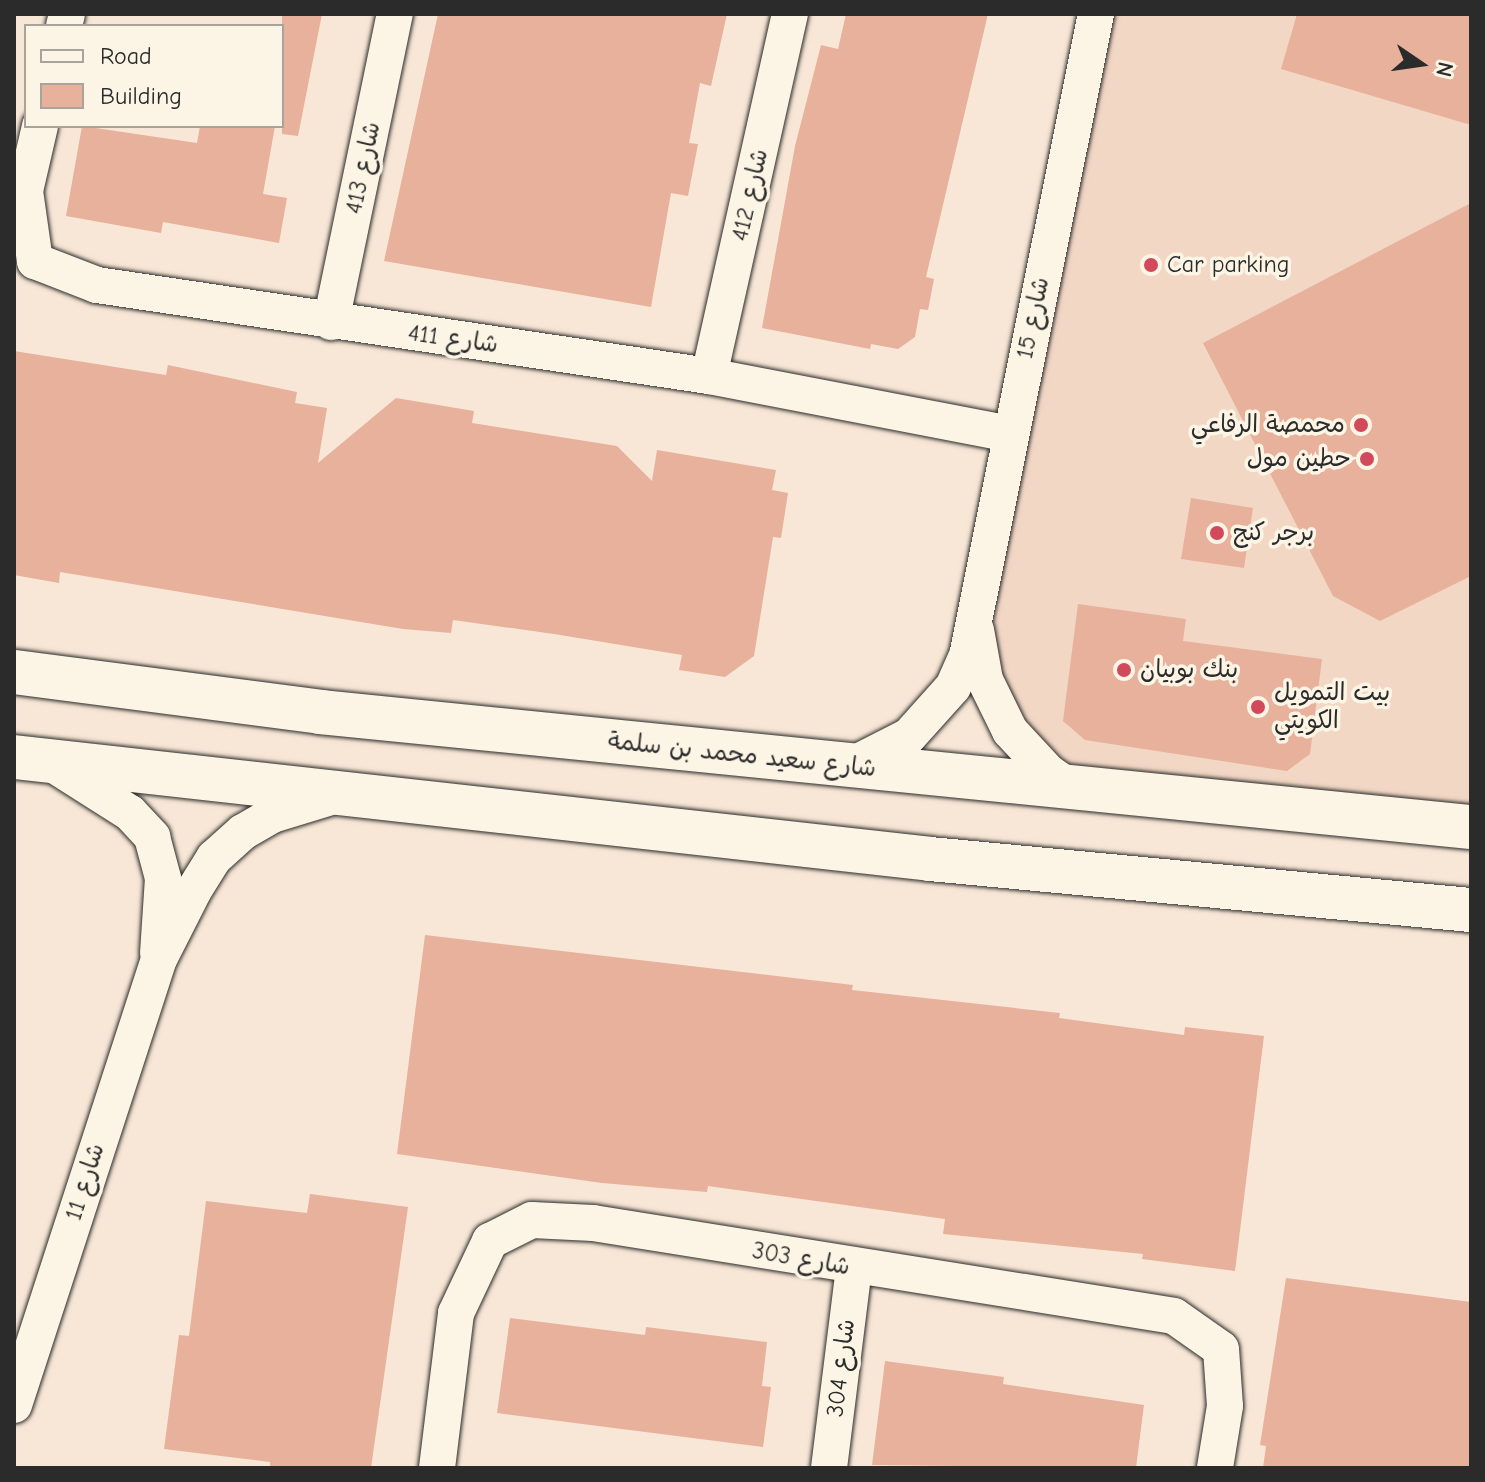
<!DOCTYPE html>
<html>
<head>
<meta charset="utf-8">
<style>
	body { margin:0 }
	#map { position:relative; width:1485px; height:1482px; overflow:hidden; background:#f8e7d6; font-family:"Comic Neue","Playpen Sans Arabic",sans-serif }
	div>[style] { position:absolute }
	.built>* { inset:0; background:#f3d7c5 }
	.building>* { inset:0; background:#e7b19c }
	.roads { filter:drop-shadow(0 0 2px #2b2b2b) drop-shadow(0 0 2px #2b2b2b) }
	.minor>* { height:36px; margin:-18px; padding:0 18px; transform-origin:18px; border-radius:18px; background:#fcf5e5 }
	.tertiary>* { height:44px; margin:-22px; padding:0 22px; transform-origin:22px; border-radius:22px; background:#fcf5e5 }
	.dots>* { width:22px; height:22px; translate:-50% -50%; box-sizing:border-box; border:4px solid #fcf5e5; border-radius:50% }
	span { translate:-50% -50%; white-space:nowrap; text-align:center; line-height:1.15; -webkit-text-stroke:7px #fcf5e5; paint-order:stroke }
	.street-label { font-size:24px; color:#2b2b2b }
	.poi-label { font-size:24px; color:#2b2b2b }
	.left { translate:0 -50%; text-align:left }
	.right { translate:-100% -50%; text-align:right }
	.frame { position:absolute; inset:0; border:16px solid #2b2b2b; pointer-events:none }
	.legend { position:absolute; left:24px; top:24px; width:260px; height:104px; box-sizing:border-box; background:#fcf5e5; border:2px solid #a8a49b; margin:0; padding:10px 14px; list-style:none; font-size:24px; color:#2b2b2b }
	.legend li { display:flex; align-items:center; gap:16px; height:40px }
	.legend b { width:40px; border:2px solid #a8a49b }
	.north { position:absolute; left:1381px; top:24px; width:80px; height:80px; -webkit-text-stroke:6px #fcf5e5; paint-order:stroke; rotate:103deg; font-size:22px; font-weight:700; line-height:32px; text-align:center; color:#2b2b2b }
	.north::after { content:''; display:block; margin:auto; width:28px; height:36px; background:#2b2b2b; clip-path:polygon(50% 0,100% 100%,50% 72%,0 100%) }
</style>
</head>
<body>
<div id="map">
	<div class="built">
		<div style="clip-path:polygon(1112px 14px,1471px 14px,1471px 810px,1091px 771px,1061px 763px,1027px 738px,990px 666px,1000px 573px)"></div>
	</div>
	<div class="building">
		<div style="clip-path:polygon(282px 14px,322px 14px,298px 136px,282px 134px)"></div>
		<div style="clip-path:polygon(438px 14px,727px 14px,711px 86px,700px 83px,689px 143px,698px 144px,688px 196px,671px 193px,651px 307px,384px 261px)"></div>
		<div style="clip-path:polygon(846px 14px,988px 14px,926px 277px,934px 279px,928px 310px,920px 309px,915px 337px,898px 349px,871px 344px,870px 349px,762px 328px,795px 146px,821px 45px,838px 49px)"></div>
		<div style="clip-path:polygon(1297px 14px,1471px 14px,1471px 125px,1281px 69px)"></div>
		<div style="clip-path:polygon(82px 126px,197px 143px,200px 126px,275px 126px,263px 194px,287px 198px,279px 243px,163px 222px,161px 233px,66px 216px)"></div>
		<div style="clip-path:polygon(1471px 203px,1471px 576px,1380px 621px,1333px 596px,1203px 343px)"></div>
		<div style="clip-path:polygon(14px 351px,166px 375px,168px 365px,297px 392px,295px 403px,327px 408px,318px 463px,396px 398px,474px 411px,472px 423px,617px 446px,652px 481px,657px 450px,776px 470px,772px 490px,788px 493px,781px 538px,773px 537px,754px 656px,725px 677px,679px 670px,682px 655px,554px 634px,453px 620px,451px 633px,403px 629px,60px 572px,59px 583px,14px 575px)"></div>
		<div style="clip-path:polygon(1191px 498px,1253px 508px,1244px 568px,1181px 559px)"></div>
		<div style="clip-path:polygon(1078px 604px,1186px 619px,1183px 641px,1322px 659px,1310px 754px,1287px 771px,1085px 740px,1063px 721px)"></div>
		<div style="clip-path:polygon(425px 935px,853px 985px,852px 990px,1060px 1013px,1059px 1018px,1184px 1035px,1185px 1027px,1264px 1036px,1235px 1271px,1142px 1259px,1143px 1254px,943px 1234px,945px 1219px,845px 1205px,708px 1186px,707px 1192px,602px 1183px,397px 1154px)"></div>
		<div style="clip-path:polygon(310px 1194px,408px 1207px,371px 1468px,270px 1468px,270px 1462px,164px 1449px,179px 1335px,189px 1336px,206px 1201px,307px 1213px)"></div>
		<div style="clip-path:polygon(1286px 1278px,1471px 1302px,1471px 1468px,1263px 1468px,1266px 1446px,1260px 1445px)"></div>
		<div style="clip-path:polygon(510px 1318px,645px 1335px,646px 1327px,767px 1342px,762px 1386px,771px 1387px,763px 1447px,497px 1413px)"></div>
		<div style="clip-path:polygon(885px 1361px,1004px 1377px,1003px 1384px,1144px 1405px,1136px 1468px,872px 1465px)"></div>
	</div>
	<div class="roads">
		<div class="minor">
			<div style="left:64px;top:26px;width:12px;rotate:-76deg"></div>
			<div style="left:40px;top:126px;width:67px;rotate:103deg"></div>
			<div style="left:25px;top:191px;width:71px;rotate:81.9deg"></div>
			<div style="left:35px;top:261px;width:66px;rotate:21.2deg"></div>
			<div style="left:97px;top:285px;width:619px;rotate:8.46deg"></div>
			<div style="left:709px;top:376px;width:306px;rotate:10.9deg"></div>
			<div style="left:331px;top:322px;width:315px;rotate:-78.3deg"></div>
			<div style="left:709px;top:376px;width:371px;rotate:-77.4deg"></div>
			<div style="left:976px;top:630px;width:51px;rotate:79.8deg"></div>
			<div style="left:985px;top:680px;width:57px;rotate:63.9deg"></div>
			<div style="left:1010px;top:731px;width:56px;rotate:47.2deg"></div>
			<div style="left:1048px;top:772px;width:28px;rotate:35deg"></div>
			<div style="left:48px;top:761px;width:97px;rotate:32.4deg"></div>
			<div style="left:130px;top:813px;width:33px;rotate:47deg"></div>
			<div style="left:152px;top:837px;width:42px;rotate:75deg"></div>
			<div style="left:163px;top:878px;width:75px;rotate:93.8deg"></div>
			<div style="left:850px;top:766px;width:66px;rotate:-27deg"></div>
			<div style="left:909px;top:736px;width:66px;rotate:-48.1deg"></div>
			<div style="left:953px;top:687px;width:34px;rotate:-66deg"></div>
			<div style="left:967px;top:656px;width:655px;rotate:-78.64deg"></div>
			<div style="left:14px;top:1405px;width:469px;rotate:-72deg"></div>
			<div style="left:159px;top:959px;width:77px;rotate:-63.1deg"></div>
			<div style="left:194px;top:890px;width:38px;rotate:-58deg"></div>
			<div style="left:214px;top:858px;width:39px;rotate:-42deg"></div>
			<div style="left:243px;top:832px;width:34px;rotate:-30deg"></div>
			<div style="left:272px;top:815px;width:65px;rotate:-17deg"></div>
			<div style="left:437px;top:1468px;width:156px;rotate:-83deg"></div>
			<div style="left:456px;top:1313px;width:80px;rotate:-64.7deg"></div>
			<div style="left:490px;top:1241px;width:47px;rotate:-26.6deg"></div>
			<div style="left:532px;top:1220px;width:61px;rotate:2.8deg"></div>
			<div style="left:593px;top:1223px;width:588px;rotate:9.09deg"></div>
			<div style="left:1174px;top:1316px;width:57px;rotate:35.1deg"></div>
			<div style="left:1221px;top:1349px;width:57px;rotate:86deg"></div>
			<div style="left:1225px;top:1406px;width:63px;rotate:99.2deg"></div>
			<div style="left:829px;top:1468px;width:202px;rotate:-82.9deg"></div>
		</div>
		<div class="tertiary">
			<div style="left:14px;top:672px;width:309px;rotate:7.4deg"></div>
			<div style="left:320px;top:712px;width:1157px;rotate:5.71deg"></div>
			<div style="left:14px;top:757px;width:922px;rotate:6.35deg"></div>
			<div style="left:930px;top:859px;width:543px;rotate:5.39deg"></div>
		</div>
	</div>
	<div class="dots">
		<div style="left:1151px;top:265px;background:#d1495b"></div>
		<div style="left:1361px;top:425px;background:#d1495b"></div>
		<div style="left:1367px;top:459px;background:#d1495b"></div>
		<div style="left:1217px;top:533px;background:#d1495b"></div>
		<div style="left:1124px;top:670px;background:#d1495b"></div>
		<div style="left:1258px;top:707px;background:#d1495b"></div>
	</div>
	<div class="street-label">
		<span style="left:363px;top:168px;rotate:-78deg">شارع 413</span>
		<span style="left:750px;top:195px;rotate:-77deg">شارع 412</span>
		<span style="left:1033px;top:318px;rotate:-78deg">شارع 15</span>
		<span style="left:453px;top:339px;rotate:8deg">شارع 411</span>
		<span style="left:742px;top:755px;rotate:6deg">شارع سعيد محمد بن سلمة</span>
		<span style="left:85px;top:1182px;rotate:-72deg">شارع 11</span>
		<span style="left:801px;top:1259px;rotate:10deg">شارع 303</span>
		<span style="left:841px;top:1368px;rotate:-83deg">شارع 304</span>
	</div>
	<div class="poi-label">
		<span class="left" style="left:1167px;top:265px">Car parking</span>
		<span class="right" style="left:1345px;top:425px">محمصة الرفاعي</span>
		<span class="right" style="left:1351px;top:459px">حطين مول</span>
		<span class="left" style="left:1233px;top:533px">برجر كنج</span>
		<span class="left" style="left:1140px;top:670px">بنك بوبيان</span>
		<span class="left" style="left:1274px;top:707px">بيت التمويل<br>الكويتي</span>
	</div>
	<div class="frame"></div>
	<ul class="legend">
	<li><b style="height:10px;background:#fcf5e5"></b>Road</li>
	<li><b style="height:22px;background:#e7b19c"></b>Building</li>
	</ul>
	<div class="north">N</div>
</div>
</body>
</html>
